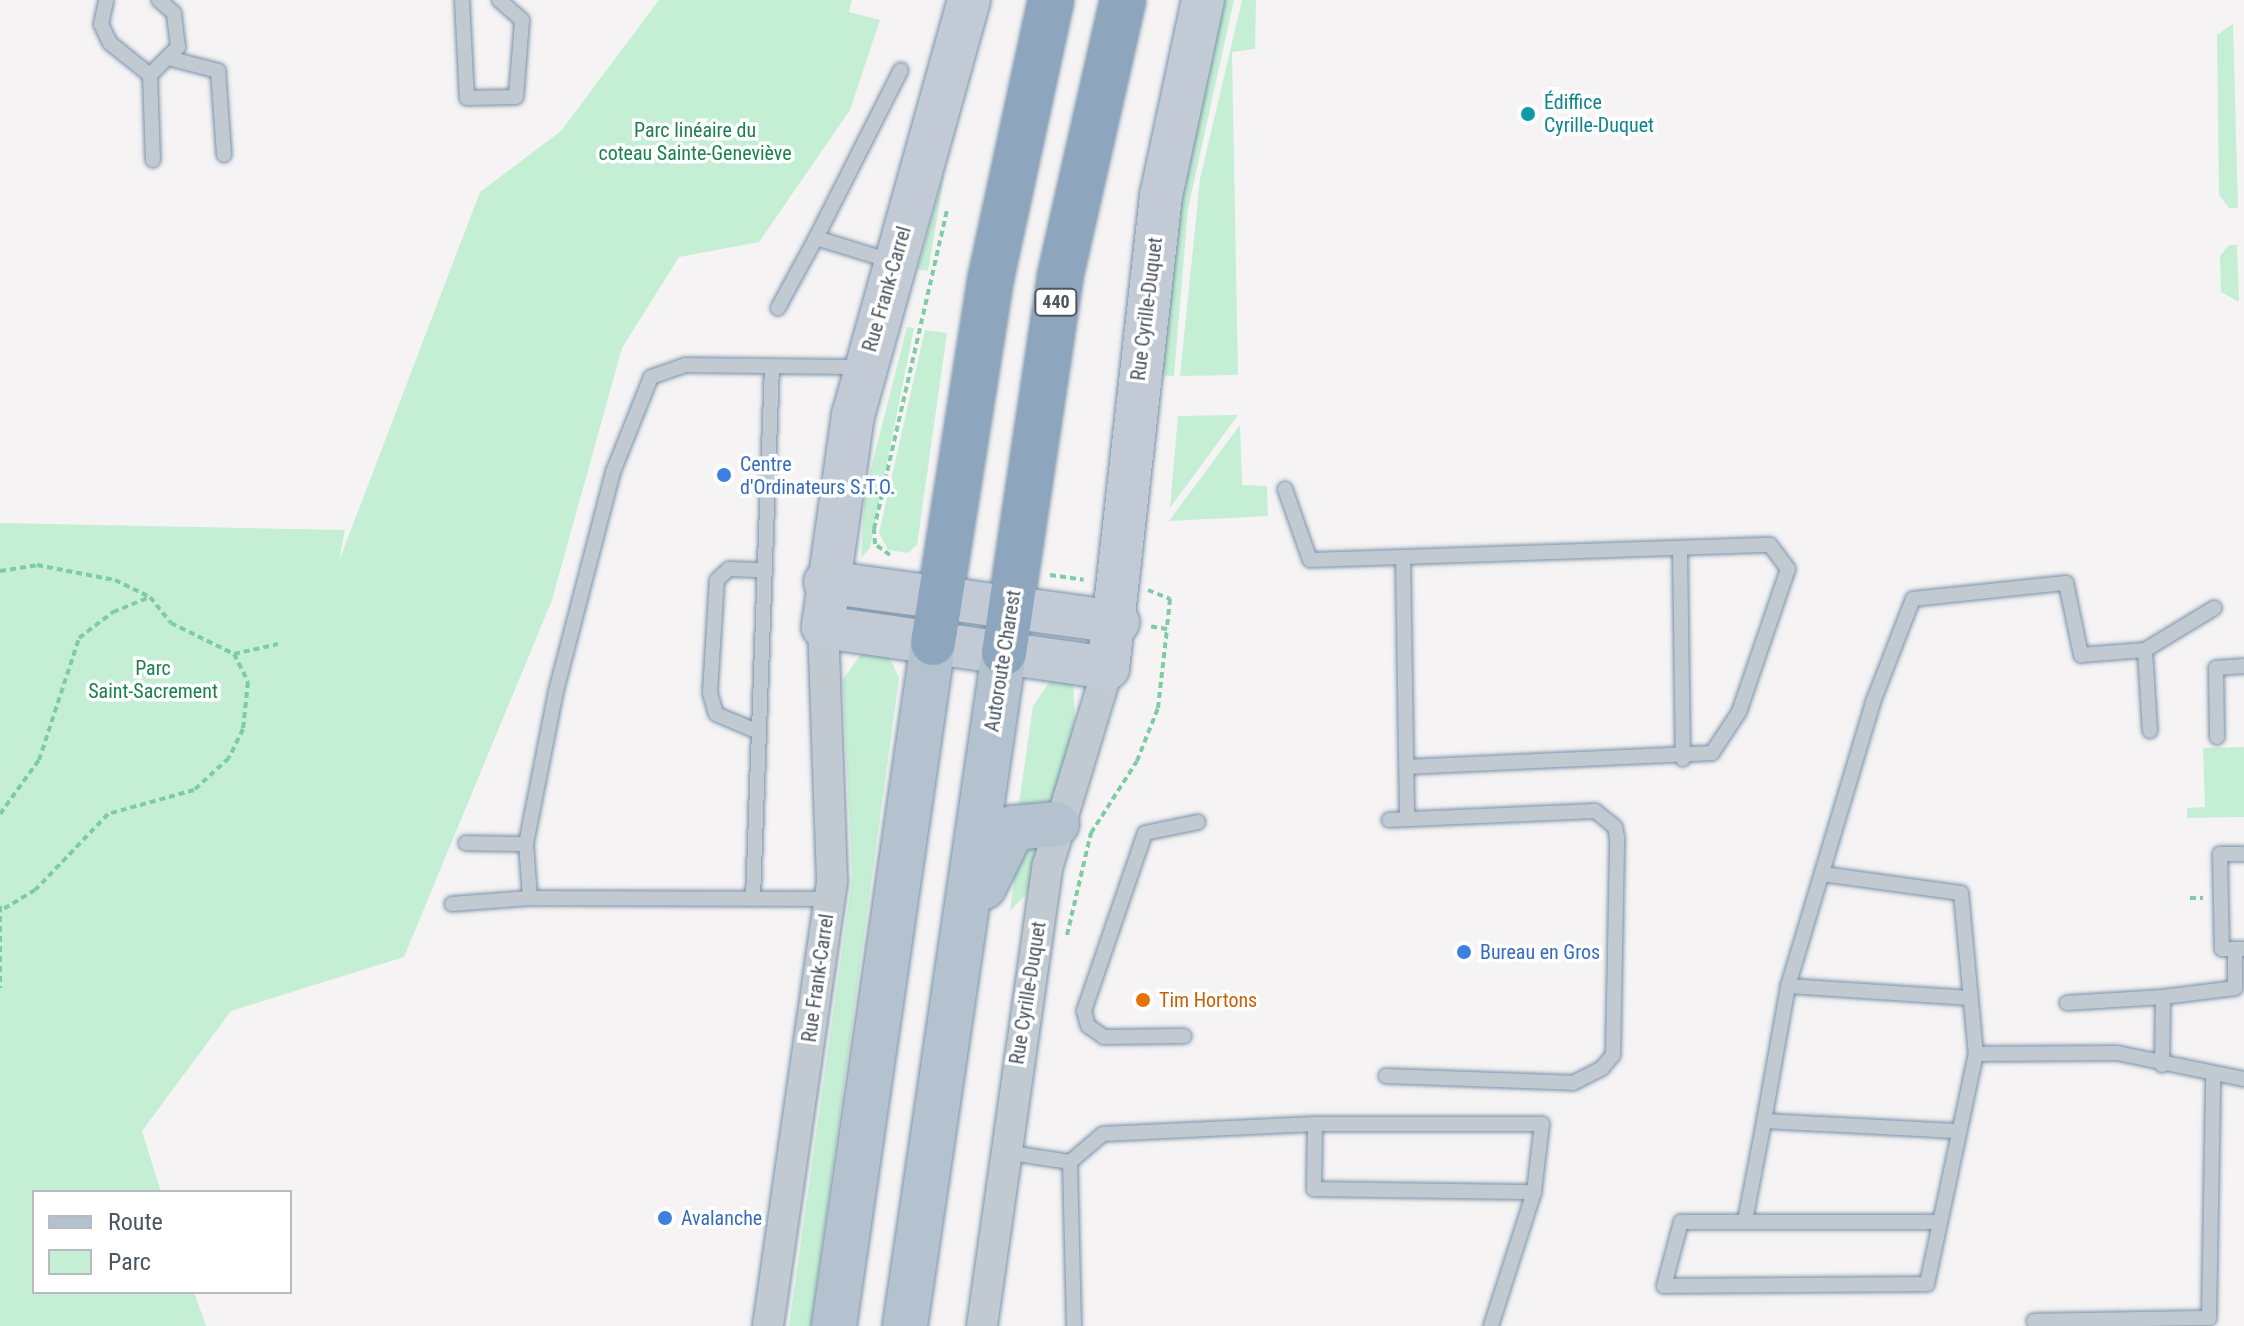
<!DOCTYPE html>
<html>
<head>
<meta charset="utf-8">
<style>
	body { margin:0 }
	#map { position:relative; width:2244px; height:1326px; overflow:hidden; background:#f5f3f3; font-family:"Roboto Condensed",sans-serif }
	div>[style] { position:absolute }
	.green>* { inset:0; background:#c5efd4 }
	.path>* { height:4px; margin-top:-2px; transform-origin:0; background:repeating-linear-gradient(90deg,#7ecca3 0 6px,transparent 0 10px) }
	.roads { filter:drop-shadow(0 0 2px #7891aa) drop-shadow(0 0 2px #7891aa) }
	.lane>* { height:14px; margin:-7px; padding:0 7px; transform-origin:7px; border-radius:7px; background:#c1cad1 }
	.street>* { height:30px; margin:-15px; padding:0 15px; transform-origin:15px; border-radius:15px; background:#c1cad1 }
	.secondary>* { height:42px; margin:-21px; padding:0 21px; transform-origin:21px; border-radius:21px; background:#c2cbd5 }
	.primary>* { height:44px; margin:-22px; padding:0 22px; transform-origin:22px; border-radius:22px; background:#b4c2cf }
	.highway>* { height:44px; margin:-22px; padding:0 22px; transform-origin:22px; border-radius:22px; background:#8da6be }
	.dots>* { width:22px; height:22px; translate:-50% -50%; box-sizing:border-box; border:4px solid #fff; border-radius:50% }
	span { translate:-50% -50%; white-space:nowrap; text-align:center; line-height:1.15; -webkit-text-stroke:7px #fff; paint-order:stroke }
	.shield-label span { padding:2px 6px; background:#fff; border:2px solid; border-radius:6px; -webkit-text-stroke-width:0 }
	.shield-label { font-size:18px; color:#4b5660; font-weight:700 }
	.culture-label { font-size:20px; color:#0d838f }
	.left { translate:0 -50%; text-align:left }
	.park-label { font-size:20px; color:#1c804c }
	.street-label { font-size:20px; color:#4b5660 }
	.shop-label { font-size:20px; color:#366cbe }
	.food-label { font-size:20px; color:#c56008 }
	.legend { position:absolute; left:32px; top:1190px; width:260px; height:104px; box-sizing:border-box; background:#fff; border:2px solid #b7bbbf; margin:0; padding:10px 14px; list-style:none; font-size:24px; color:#4b5660 }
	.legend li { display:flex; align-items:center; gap:16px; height:40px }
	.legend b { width:40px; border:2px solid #b7bbbf }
</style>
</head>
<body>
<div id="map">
	<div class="green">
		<div style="clip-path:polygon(659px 0,852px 0,849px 12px,880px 20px,850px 110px,759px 242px,679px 257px,622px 348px,552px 600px,404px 957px,231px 1011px,142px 1131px,161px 1192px,34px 1192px,34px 1292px,194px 1292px,206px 1326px,0 1326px,0 523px,345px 530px,339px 561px,480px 192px,561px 131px)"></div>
		<div style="clip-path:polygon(1220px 0,1234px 0,1188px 209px,1174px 376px,1159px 375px,1175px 209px)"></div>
		<div style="clip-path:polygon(1242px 0,1256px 0,1255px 49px,1232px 52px,1238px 375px,1180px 376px,1200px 179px)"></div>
		<div style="clip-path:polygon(2233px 24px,2238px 208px,2229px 208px,2219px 195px,2217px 35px)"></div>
		<div style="clip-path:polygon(945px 171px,928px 271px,918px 269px)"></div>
		<div style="clip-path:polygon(2229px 245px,2237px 245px,2239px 302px,2221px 292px,2220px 256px)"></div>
		<div style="clip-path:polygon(907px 327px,914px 328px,870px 548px,861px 558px,865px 492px)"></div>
		<div style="clip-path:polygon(925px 330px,947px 333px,917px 545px,908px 553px,888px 550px,879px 533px)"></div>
		<div style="clip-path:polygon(1238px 415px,1170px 508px,1178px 416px)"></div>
		<div style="clip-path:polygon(1240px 425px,1242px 485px,1267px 486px,1268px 516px,1169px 521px)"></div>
		<div style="clip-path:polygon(862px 653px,888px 654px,899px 678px,811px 1326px,789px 1326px,852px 879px,843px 679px)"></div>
		<div style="clip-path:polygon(1073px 679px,1075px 718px,1055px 805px,1018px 810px,1033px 706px,1051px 680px)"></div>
		<div style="clip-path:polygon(2244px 747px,2244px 817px,2187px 818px,2187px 808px,2205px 807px,2203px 748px)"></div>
		<div style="clip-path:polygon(1036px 843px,1043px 844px,1031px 889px,1010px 911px,1016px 864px)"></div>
	</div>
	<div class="path">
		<div style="left:890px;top:555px;width:19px;rotate:-144deg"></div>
		<div style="left:875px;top:544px;width:15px;rotate:-94deg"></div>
		<div style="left:874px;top:529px;width:328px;rotate:-77.1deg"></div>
		<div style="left:0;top:571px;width:37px;rotate:-9deg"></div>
		<div style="left:37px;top:565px;width:79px;rotate:10.9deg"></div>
		<div style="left:115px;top:580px;width:39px;rotate:26deg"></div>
		<div style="left:1050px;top:575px;width:34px;rotate:8deg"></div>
		<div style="left:1148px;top:590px;width:24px;rotate:22deg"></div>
		<div style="left:1170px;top:599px;width:30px;rotate:96deg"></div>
		<div style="left:234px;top:654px;width:45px;rotate:-12.8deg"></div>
		<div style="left:0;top:814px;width:67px;rotate:-54.2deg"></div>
		<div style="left:39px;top:760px;width:128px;rotate:-71.8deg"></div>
		<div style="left:79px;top:638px;width:43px;rotate:-37.4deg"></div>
		<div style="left:113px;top:612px;width:40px;rotate:-22deg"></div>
		<div style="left:150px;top:597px;width:33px;rotate:51deg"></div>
		<div style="left:171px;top:623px;width:70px;rotate:26.2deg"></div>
		<div style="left:234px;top:654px;width:31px;rotate:63deg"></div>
		<div style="left:248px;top:682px;width:47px;rotate:96.1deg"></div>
		<div style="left:243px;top:729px;width:32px;rotate:116deg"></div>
		<div style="left:229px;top:758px;width:47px;rotate:137.6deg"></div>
		<div style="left:194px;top:790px;width:89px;rotate:164.4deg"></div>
		<div style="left:108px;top:814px;width:105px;rotate:133.8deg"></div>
		<div style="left:35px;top:890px;width:41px;rotate:149deg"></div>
		<div style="left:2190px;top:898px;width:13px"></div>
		<div style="left:0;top:906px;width:82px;rotate:90deg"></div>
		<div style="left:1067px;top:935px;width:105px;rotate:-76.8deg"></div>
		<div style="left:1091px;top:833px;width:85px;rotate:-57.4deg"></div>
		<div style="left:1137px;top:761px;width:57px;rotate:-68.4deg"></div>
		<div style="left:1158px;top:708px;width:80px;rotate:-83.5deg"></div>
		<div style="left:1167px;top:629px;width:19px;rotate:-171deg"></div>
	</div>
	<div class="roads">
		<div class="lane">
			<div style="left:462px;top:0;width:98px;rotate:87.1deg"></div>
			<div style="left:467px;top:98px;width:49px;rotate:-1.2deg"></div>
			<div style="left:516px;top:97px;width:77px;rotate:-85.5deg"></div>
			<div style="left:522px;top:20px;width:30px;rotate:-139deg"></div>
			<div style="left:106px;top:1px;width:24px;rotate:102deg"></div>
			<div style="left:101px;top:24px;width:21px;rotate:65deg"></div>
			<div style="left:110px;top:43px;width:51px;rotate:38.7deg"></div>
			<div style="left:150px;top:75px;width:40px;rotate:-45deg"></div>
			<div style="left:178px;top:47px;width:34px;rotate:-97deg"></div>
			<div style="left:174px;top:13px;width:20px;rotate:-139deg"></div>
			<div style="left:172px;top:59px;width:48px;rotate:14.6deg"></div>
			<div style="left:218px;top:71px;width:84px;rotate:85.9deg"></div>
			<div style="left:150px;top:75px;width:85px;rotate:88deg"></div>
			<div style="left:816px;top:238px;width:188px;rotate:-63.2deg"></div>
			<div style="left:778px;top:308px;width:80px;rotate:-61.5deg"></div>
			<div style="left:816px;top:238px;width:82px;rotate:17.1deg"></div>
			<div style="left:1285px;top:489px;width:75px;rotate:70.6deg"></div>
			<div style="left:1310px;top:560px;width:93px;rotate:-1.8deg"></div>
			<div style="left:1403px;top:557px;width:262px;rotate:89.1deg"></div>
			<div style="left:1680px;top:548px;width:211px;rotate:89.2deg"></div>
			<div style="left:1403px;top:557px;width:367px;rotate:-1.9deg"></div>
			<div style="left:1770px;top:545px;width:30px;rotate:53deg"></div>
			<div style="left:1788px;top:569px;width:151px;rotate:108.9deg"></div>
			<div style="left:1739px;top:712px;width:49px;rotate:123.4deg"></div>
			<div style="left:1712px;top:753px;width:306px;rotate:177.4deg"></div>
			<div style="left:2145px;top:650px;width:81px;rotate:86.5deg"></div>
			<div style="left:754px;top:730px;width:41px;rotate:-157.2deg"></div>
			<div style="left:716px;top:714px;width:22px;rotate:-106deg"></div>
			<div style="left:710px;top:693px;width:113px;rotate:-86.5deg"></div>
			<div style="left:717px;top:580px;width:16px;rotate:-43deg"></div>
			<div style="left:729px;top:569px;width:33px;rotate:2deg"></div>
			<div style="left:2217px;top:737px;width:69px;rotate:-90.8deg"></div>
			<div style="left:2216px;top:668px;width:28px;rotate:-4deg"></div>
			<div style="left:466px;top:843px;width:60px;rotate:1deg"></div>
			<div style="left:2244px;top:854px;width:24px;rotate:180deg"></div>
			<div style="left:2220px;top:854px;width:95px;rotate:88.8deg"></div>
			<div style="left:2222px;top:949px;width:22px"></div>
			<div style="left:1822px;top:874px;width:140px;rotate:7.8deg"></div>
			<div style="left:1961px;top:893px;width:162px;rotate:84.7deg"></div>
			<div style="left:753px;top:899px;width:533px;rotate:-87.96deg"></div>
			<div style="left:829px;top:899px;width:299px;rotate:-179.8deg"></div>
			<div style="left:530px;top:898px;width:54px;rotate:-94.2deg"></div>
			<div style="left:526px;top:844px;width:156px;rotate:-78.9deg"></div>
			<div style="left:556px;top:691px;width:226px;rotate:-75.4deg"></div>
			<div style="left:613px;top:472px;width:102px;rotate:-68.2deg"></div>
			<div style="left:651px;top:377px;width:37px;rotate:-19deg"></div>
			<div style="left:686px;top:365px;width:175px;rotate:0.7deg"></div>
			<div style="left:452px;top:904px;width:78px;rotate:-4.4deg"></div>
			<div style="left:1788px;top:986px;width:182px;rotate:3.8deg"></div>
			<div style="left:2163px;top:997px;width:73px;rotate:-7.1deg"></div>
			<div style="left:2235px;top:988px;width:39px;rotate:-90deg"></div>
			<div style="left:2067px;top:1003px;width:96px;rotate:-3.6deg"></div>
			<div style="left:2163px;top:997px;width:68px;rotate:90.8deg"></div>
			<div style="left:1184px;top:1036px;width:80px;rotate:179.3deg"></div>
			<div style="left:1104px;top:1037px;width:19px;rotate:-145deg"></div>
			<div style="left:1088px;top:1026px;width:16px;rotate:-105deg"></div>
			<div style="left:1084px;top:1011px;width:188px;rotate:-71.1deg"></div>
			<div style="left:1145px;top:833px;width:54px;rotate:-11.7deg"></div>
			<div style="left:1386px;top:1076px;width:187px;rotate:2.1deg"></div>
			<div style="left:1573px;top:1083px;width:33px;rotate:-27deg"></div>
			<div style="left:1602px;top:1068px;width:17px;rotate:-50deg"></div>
			<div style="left:1613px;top:1055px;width:217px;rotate:-88.9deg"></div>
			<div style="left:1617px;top:838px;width:11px;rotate:-100deg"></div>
			<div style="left:1615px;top:827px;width:26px;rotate:-141deg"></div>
			<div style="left:1595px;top:811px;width:206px;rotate:177.5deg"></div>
			<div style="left:1764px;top:1121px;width:137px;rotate:-79.9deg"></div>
			<div style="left:1788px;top:986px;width:296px;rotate:-73.3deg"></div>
			<div style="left:1873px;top:702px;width:110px;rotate:-68.8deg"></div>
			<div style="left:1913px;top:599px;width:154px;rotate:-6deg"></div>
			<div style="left:2066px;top:583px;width:74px;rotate:78.2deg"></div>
			<div style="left:2081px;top:655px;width:64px;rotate:-4.5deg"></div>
			<div style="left:2145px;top:650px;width:81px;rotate:-31.3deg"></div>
			<div style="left:1315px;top:1124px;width:227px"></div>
			<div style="left:1542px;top:1124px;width:68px;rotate:96.7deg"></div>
			<div style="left:1004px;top:1152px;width:67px;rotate:8.6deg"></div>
			<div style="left:1070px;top:1162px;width:43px;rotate:-40.3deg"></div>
			<div style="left:1103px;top:1134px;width:212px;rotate:-2.7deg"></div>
			<div style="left:1315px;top:1124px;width:65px;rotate:90.9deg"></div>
			<div style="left:1314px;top:1189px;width:220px;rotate:0.8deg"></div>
			<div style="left:1534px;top:1192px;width:141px;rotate:107.8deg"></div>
			<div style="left:1070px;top:1162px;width:164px;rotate:88.6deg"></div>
			<div style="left:1745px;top:1221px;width:102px;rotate:-79.2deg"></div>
			<div style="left:1764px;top:1121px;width:192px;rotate:3deg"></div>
			<div style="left:1939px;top:1222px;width:258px;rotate:180deg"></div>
			<div style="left:1681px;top:1222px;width:66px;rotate:104.9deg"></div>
			<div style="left:1664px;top:1286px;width:263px;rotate:-0.4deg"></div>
			<div style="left:1927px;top:1284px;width:235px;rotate:-78deg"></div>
			<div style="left:1976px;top:1054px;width:141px;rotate:-0.4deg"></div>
			<div style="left:2117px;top:1053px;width:130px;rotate:11.6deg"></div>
			<div style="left:2034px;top:1321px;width:175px;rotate:-1deg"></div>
			<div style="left:2209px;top:1318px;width:241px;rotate:-89deg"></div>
		</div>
		<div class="street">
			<div style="left:768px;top:1326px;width:451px;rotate:-81.8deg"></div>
			<div style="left:832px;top:880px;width:253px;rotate:-92deg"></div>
			<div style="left:982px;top:1326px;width:466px;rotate:-81.9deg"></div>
			<div style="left:1048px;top:865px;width:206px;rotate:-73.1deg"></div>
		</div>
		<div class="secondary">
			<div style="left:969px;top:0;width:431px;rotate:105.6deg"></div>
			<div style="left:853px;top:415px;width:214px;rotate:98.1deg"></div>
			<div style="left:823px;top:627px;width:288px;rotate:8.2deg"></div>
			<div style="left:1108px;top:668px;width:475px;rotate:-83.6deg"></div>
			<div style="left:1161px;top:196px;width:200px;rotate:-77.9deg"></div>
			<div style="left:825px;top:582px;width:296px;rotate:7.8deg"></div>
		</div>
		<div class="primary">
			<div style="left:984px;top:887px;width:66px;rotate:-63.8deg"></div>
			<div style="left:1013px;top:828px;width:44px;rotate:-5.2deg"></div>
			<div style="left:834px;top:1326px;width:690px;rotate:-81.75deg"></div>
			<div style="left:905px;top:1326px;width:680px;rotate:-81.63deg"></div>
		</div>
		<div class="highway">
			<div style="left:933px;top:643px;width:365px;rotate:-81deg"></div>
			<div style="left:990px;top:282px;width:289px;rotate:-77.8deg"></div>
			<div style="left:1004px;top:653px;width:380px;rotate:-81.5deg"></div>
			<div style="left:1060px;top:277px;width:284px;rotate:-77.2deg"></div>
		</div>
	</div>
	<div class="dots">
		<div style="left:1528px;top:114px;background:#0f9aa8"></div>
		<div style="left:724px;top:475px;background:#3f7fe0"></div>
		<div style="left:1464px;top:952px;background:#3f7fe0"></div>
		<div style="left:1143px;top:1000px;background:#e8710a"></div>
		<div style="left:665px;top:1218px;background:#3f7fe0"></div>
	</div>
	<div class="shield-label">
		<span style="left:1056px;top:302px">440</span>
	</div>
	<div class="culture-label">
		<span class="left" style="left:1544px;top:114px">Édiffice<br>Cyrille-Duquet</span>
	</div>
	<div class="park-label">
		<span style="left:695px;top:142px">Parc linéaire du<br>coteau Sainte-Geneviève</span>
		<span style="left:153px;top:680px">Parc<br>Saint-Sacrement</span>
	</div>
	<div class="street-label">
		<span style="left:887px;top:289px;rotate:-74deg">Rue Frank-Carrel</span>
		<span style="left:1147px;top:309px;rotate:-83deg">Rue Cyrille-Duquet</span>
		<span style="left:1003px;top:661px;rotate:-81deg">Autoroute Charest</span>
		<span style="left:818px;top:978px;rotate:-82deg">Rue Frank-Carrel</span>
		<span style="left:1028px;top:993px;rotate:-81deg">Rue Cyrille-Duquet</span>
	</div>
	<div class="shop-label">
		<span class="left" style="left:740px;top:476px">Centre<br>d'Ordinateurs S.T.O.</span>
		<span class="left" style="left:1480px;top:952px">Bureau en Gros</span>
		<span class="left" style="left:681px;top:1218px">Avalanche</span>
	</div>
	<div class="food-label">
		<span class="left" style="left:1159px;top:1000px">Tim Hortons</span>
	</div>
	<ul class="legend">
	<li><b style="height:10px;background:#b4c2cf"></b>Route</li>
	<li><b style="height:22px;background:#c5efd4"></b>Parc</li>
	</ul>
</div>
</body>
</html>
